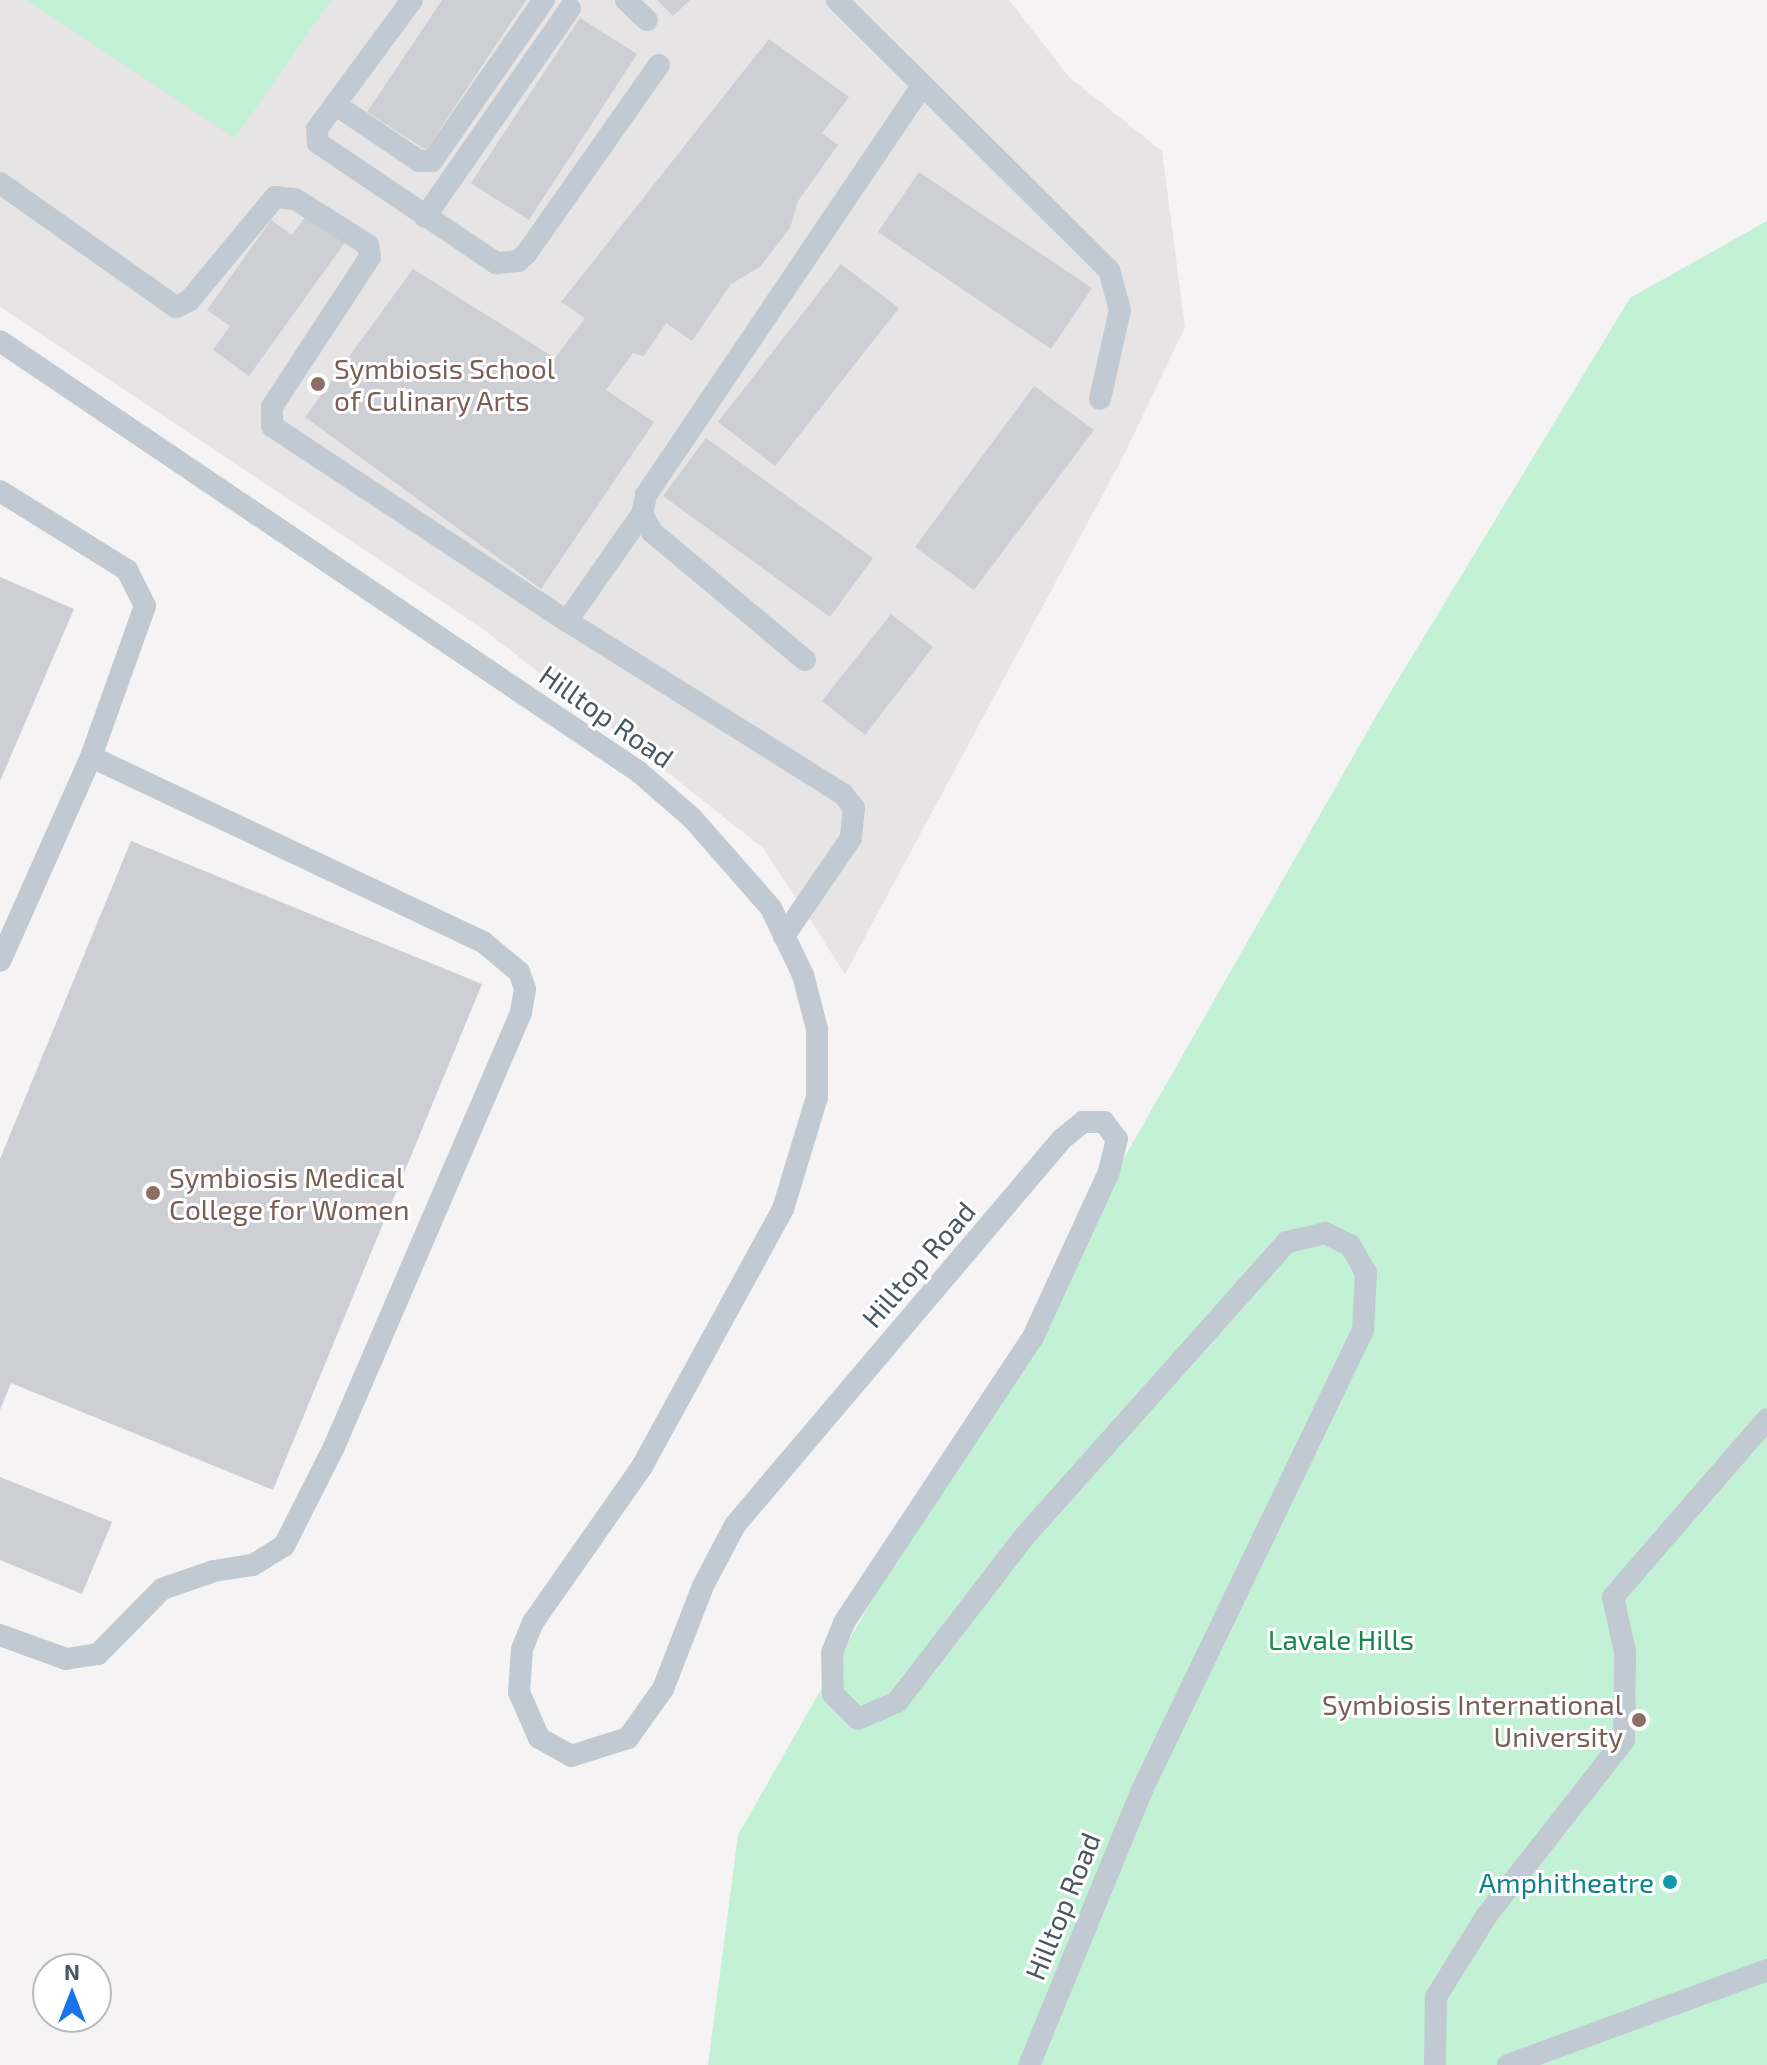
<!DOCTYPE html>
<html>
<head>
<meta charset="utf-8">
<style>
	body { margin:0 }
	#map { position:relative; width:1767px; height:2065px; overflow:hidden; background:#f5f3f3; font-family:"Exo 2",sans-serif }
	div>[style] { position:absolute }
	.education>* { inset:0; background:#e6e4e5 }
	.green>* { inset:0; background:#c3f1d5 }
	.building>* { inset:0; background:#cdcfd5 }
	.service>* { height:22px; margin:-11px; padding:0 11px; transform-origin:11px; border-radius:11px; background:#c1cad2 }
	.dots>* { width:22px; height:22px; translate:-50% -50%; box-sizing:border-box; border:4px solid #fff; border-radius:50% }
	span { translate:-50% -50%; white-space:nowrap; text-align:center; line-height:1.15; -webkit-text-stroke:6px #fff; paint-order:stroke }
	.education-label { font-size:28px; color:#785e54 }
	.left { translate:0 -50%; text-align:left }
	.right { translate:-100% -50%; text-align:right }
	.street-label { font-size:28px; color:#4a5661 }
	.park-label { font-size:28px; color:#17864f }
	.culture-label { font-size:28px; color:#0d838f }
	.north { position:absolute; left:32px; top:1953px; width:80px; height:80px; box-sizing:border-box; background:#fff; border:2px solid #b7bbc0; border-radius:50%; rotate:0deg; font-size:22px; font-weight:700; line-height:32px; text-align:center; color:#4a5661 }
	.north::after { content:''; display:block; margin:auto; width:28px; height:36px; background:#1a73e8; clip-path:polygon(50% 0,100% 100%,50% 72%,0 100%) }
</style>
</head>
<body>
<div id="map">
	<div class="education">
		<div style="clip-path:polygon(0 0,1009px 0,1070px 78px,1162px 151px,1185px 327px,1124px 455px,845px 974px,764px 849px,642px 752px,484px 630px,0 307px)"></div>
	</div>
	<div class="green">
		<div style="clip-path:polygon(26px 0,331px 0,235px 138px)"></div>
		<div style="clip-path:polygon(1767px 221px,1767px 2065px,708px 2065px,738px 1835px,1379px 711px,1630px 298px)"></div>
	</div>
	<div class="building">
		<div style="clip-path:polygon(442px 0,526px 0,426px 150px,367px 112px)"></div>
		<div style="clip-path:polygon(657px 0,690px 0,673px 16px)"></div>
		<div style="clip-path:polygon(580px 18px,637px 54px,529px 220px,471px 183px)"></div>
		<div style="clip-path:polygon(769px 39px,849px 97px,822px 133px,838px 145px,798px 201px,790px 228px,760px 267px,731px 284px,692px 341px,666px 323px,644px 356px,633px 353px,606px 390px,654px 422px,541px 589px,305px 417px,413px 269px,555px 358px,585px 318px,561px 302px)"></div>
		<div style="clip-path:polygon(919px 172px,1092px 288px,1051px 349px,878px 232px)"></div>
		<div style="clip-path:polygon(307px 214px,346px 241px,249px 376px,213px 350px,230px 326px,207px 310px,271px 220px,292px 235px)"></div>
		<div style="clip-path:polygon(841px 264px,899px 308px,775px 466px,718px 422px)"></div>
		<div style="clip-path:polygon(1034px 386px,1094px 430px,974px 590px,915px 547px)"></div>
		<div style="clip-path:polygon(706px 438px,873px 558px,830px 617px,663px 496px)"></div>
		<div style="clip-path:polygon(0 577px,74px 609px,0 781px)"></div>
		<div style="clip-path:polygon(891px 614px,933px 647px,865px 735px,822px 701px)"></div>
		<div style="clip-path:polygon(131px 841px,482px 984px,273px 1490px,11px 1383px,0 1410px,0 1159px)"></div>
		<div style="clip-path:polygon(0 1477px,112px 1522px,82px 1594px,0 1560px)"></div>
	</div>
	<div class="service">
		<div style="left:412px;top:0;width:160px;rotate:126.4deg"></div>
		<div style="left:317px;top:129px;width:14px;rotate:86deg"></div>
		<div style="left:318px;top:143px;width:215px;rotate:34deg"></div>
		<div style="left:496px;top:263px;width:22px;rotate:-5deg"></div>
		<div style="left:518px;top:261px;width:11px;rotate:-41deg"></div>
		<div style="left:526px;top:254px;width:231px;rotate:-54.9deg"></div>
		<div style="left:626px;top:0;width:29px;rotate:44deg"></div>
		<div style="left:837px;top:0;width:383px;rotate:44.8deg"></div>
		<div style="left:1109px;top:270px;width:41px;rotate:74.6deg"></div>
		<div style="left:1120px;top:310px;width:91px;rotate:102.7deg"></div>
		<div style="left:336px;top:105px;width:100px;rotate:34deg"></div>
		<div style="left:419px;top:161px;width:13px"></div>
		<div style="left:432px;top:161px;width:196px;rotate:-55.2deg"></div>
		<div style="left:0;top:183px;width:215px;rotate:35.2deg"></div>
		<div style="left:176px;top:307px;width:14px;rotate:-25deg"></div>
		<div style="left:189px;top:301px;width:135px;rotate:-50.4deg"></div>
		<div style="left:275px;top:197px;width:20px;rotate:6deg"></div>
		<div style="left:295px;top:199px;width:86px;rotate:32.2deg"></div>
		<div style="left:368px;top:245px;width:12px;rotate:81deg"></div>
		<div style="left:370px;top:257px;width:179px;rotate:123.2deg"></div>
		<div style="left:272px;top:407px;width:19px;rotate:90deg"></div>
		<div style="left:272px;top:426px;width:354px;rotate:33.5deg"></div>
		<div style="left:567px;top:621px;width:326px;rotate:32.1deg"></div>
		<div style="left:843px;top:794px;width:18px;rotate:52deg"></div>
		<div style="left:854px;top:808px;width:30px;rotate:96deg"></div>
		<div style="left:851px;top:838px;width:119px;rotate:124.4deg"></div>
		<div style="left:425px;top:217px;width:254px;rotate:-55.2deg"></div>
		<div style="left:0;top:341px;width:771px;rotate:34deg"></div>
		<div style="left:639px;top:772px;width:70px;rotate:41deg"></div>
		<div style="left:692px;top:818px;width:120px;rotate:48.7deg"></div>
		<div style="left:771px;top:908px;width:74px;rotate:64.5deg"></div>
		<div style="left:803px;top:975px;width:56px;rotate:75.5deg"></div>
		<div style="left:817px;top:1029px;width:68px;rotate:90deg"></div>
		<div style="left:817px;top:1097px;width:117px;rotate:106.9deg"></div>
		<div style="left:783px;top:1209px;width:295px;rotate:118.7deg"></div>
		<div style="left:641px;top:1468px;width:188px;rotate:125deg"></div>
		<div style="left:533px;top:1622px;width:29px;rotate:112deg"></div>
		<div style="left:522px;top:1649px;width:43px;rotate:94deg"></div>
		<div style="left:519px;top:1692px;width:50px;rotate:66.5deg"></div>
		<div style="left:539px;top:1738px;width:37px;rotate:29deg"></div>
		<div style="left:571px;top:1756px;width:60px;rotate:-17.5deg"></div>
		<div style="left:628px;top:1738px;width:60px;rotate:-54.5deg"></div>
		<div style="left:663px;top:1689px;width:110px;rotate:-68.8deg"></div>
		<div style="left:703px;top:1586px;width:69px;rotate:-62.3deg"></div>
		<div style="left:735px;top:1525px;width:506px;rotate:-49.73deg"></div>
		<div style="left:1062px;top:1139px;width:27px;rotate:-39deg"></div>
		<div style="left:1083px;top:1122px;width:21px"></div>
		<div style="left:1104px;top:1122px;width:21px;rotate:53deg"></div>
		<div style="left:1117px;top:1139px;width:36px;rotate:104deg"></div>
		<div style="left:1108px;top:1174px;width:179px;rotate:114.7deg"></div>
		<div style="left:1033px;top:1337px;width:343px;rotate:123.5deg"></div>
		<div style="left:844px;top:1623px;width:32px;rotate:112deg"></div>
		<div style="left:832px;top:1653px;width:41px;rotate:88.6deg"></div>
		<div style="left:833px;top:1694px;width:35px;rotate:45deg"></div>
		<div style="left:858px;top:1719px;width:43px;rotate:-23.6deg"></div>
		<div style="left:897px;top:1702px;width:208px;rotate:-52.4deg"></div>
		<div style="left:1024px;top:1537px;width:395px;rotate:-48.3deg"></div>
		<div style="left:1287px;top:1242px;width:39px;rotate:-13deg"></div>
		<div style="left:1325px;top:1233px;width:28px;rotate:26deg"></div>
		<div style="left:1350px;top:1245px;width:32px;rotate:60deg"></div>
		<div style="left:1366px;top:1273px;width:57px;rotate:93deg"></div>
		<div style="left:1363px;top:1330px;width:510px;rotate:115.66deg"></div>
		<div style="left:1142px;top:1790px;width:297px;rotate:112.3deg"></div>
		<div style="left:0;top:491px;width:150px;rotate:31.9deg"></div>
		<div style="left:127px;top:570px;width:40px;rotate:63.4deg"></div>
		<div style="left:145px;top:606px;width:160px;rotate:109.7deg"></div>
		<div style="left:91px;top:757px;width:223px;rotate:114deg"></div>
		<div style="left:567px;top:621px;width:131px;rotate:-55deg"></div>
		<div style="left:805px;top:660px;width:199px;rotate:-140.1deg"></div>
		<div style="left:652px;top:532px;width:21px;rotate:-119deg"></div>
		<div style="left:642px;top:514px;width:19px;rotate:-78deg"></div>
		<div style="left:646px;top:495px;width:493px;rotate:-56deg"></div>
		<div style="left:0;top:1635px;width:70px;rotate:20deg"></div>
		<div style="left:66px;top:1659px;width:32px;rotate:-9deg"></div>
		<div style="left:98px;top:1654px;width:91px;rotate:-45.4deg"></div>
		<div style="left:162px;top:1589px;width:55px;rotate:-19.1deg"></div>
		<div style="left:214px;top:1571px;width:39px;rotate:-9deg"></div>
		<div style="left:253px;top:1565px;width:36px;rotate:-32deg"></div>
		<div style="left:284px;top:1546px;width:111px;rotate:-63.2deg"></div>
		<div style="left:334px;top:1447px;width:473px;rotate:-66.7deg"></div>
		<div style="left:521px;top:1012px;width:23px;rotate:-80deg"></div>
		<div style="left:525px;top:989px;width:18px;rotate:-109deg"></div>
		<div style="left:519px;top:972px;width:47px;rotate:-140.2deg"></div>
		<div style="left:483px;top:942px;width:433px;rotate:-154.7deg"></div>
		<div style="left:1435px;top:2065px;width:68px;rotate:-89.2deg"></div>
		<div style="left:1436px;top:1997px;width:97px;rotate:-58.1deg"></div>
		<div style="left:1487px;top:1915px;width:222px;rotate:-51.9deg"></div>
		<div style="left:1624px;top:1740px;width:88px;rotate:-89.3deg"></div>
		<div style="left:1625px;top:1652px;width:56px;rotate:-102.3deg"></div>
		<div style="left:1613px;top:1597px;width:235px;rotate:-49.1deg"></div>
		<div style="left:1508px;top:2065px;width:276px;rotate:-20.1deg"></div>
	</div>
	<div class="dots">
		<div style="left:318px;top:384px;background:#8d6e63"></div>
		<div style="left:153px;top:1193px;background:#8d6e63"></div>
		<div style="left:1639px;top:1720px;background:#8d6e63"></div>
		<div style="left:1670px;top:1882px;background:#0f9aa8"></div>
	</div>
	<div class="education-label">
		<span class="left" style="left:334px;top:384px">Symbiosis School<br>of Culinary Arts</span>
		<span class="left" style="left:169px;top:1193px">Symbiosis Medical<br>College for Women</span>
		<span class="right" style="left:1623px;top:1720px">Symbiosis International<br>University</span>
	</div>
	<div class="street-label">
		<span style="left:607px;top:716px;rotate:35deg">Hilltop Road</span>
		<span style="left:918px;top:1264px;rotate:-49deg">Hilltop Road</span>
		<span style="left:1062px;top:1906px;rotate:-68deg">Hilltop Road</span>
	</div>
	<div class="park-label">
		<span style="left:1341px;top:1639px">Lavale Hills</span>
	</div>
	<div class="culture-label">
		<span class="right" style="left:1654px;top:1882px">Amphitheatre</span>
	</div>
	<div class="north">N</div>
</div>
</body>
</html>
